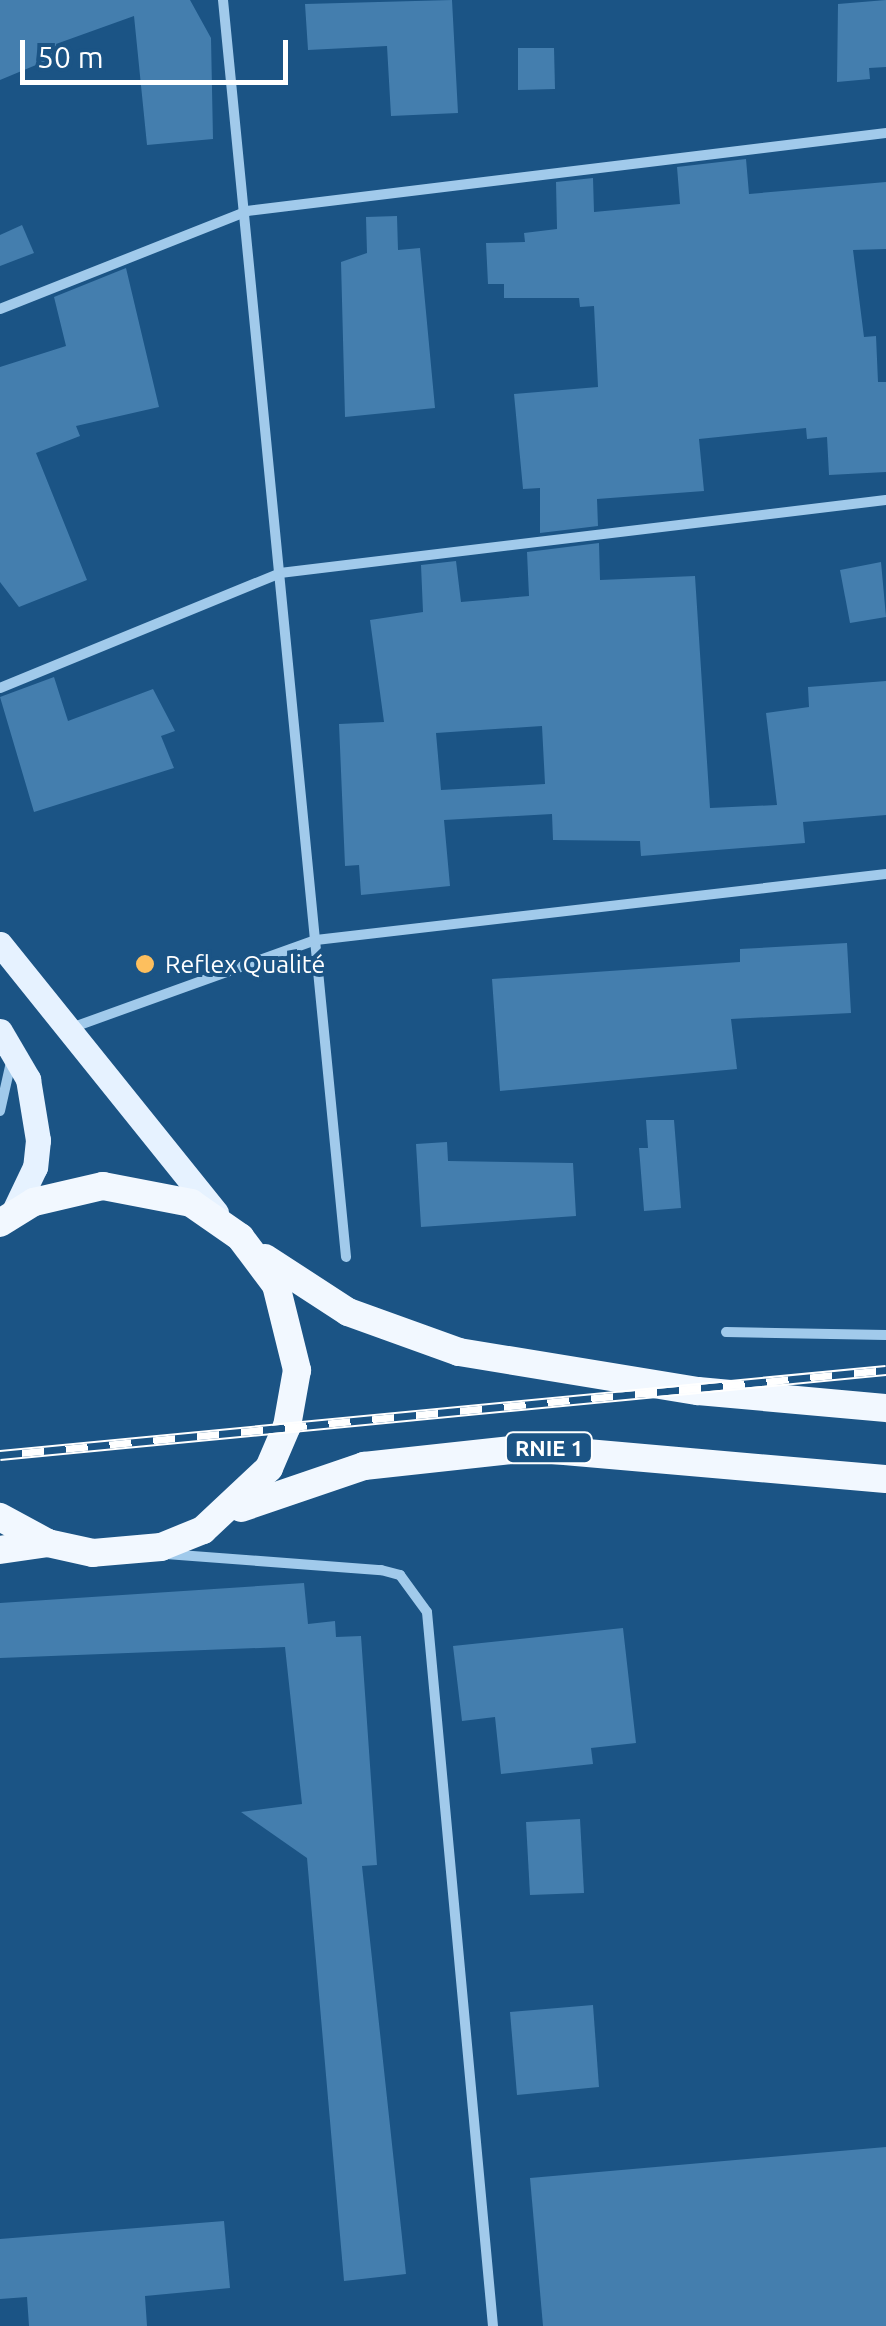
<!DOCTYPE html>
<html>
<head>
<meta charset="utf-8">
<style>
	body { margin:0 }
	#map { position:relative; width:886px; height:2326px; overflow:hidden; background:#1b5485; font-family:Ubuntu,sans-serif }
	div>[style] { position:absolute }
	.building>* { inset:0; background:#447eae }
	.minor>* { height:10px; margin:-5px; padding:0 5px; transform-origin:5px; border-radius:5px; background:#a1caeb }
	.primary>* { height:25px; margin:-12.5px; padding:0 12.5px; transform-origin:12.5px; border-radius:12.5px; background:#e6f2ff }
	.trunk>* { height:28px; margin:-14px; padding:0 14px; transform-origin:14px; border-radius:14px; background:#f2f8ff }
	.rail>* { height:11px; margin-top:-5.5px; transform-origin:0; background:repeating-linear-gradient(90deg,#1b5485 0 22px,#fff 0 44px); box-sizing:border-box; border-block:2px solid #fff }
	.dots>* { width:28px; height:28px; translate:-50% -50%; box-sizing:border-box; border:5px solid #1b5485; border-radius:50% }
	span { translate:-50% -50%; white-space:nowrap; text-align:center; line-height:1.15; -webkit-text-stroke:8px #1b5485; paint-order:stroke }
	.shield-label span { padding:2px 8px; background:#1b5485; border:2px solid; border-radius:8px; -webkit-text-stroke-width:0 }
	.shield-label { font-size:22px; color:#fff; font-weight:700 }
	.poi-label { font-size:25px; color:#fff }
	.left { translate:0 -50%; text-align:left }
	.scale { position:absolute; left:20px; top:40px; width:268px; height:45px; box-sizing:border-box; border:5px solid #fff; border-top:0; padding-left:12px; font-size:30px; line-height:35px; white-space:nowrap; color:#fff; -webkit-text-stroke:8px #1b5485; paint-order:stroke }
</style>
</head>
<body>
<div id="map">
	<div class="building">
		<div style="clip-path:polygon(0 0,190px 0,211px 38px,213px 139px,147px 145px,134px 16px,56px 44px,60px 55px,0 80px)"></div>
		<div style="clip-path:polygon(452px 0,458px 113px,391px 116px,387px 46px,308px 50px,305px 4px)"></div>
		<div style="clip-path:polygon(886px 0,886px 67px,869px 68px,870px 79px,837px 82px,838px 4px)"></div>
		<div style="clip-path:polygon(518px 48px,554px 48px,555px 89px,518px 90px)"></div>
		<div style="clip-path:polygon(746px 159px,749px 194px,886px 182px,886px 249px,853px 250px,864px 337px,876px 336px,878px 382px,886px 382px,886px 472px,829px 475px,827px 437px,807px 439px,806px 428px,699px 439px,704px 491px,597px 499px,598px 526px,540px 533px,540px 488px,523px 489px,514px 394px,598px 387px,594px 306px,580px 307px,579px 298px,504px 298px,504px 284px,488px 284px,486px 243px,525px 242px,524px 233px,557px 229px,556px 182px,593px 178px,594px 212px,680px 204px,677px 167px)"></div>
		<div style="clip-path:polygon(397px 216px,398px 250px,420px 248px,435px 408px,345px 417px,341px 262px,367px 253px,366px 217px)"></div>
		<div style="clip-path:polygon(22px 225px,34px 253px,0 266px,0 235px)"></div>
		<div style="clip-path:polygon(126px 268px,159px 407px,76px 426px,80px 436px,36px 453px,87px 580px,19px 607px,0 582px,0 367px,66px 346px,54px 297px)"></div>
		<div style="clip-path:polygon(evenodd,599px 543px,600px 580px,695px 576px,710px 808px,777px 805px,766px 713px,809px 707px,808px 687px,886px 681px,886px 815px,803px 822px,805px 843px,641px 856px,640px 841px,553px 840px,552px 814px,444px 820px,450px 886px,361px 895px,359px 865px,345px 866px,339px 724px,384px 722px,370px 620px,423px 612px,421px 565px,456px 561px,461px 602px,529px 596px,527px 552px,599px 543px,542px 726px,545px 784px,441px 790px,436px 733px,542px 726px)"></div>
		<div style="clip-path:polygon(881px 562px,886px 617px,850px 623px,840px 570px)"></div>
		<div style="clip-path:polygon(54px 677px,68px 721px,153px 689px,175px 731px,161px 736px,174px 768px,34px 812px,0 697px)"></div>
		<div style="clip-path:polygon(847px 943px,851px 1013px,731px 1019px,737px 1069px,500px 1091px,492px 979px,740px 962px,740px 949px)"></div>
		<div style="clip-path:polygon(646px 1120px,674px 1120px,681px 1208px,644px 1211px,639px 1148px,648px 1148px)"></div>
		<div style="clip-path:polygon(447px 1142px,448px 1161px,573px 1163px,576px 1216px,421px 1227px,416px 1144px)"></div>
		<div style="clip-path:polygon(304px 1583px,308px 1624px,335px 1621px,336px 1637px,361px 1636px,377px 1865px,362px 1866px,406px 2274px,344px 2281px,307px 1858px,241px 1812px,302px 1804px,285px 1647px,0 1658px,0 1603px)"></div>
		<div style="clip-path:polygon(623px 1628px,636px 1743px,591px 1748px,593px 1764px,501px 1774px,495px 1717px,462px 1721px,453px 1646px)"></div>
		<div style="clip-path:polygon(580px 1819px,584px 1893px,530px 1895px,526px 1822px)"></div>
		<div style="clip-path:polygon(593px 2005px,599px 2087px,517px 2095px,510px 2012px)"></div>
		<div style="clip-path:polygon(886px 2147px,886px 2326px,543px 2326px,530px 2178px)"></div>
		<div style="clip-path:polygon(224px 2221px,230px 2288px,145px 2296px,147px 2326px,29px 2326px,27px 2297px,0 2299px,0 2239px)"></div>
	</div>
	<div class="minor">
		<div style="left:223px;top:0;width:1263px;rotate:84.41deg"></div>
		<div style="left:0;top:309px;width:266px;rotate:-21.6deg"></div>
		<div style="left:247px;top:211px;width:644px;rotate:-6.96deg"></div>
		<div style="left:0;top:688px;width:303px;rotate:-22.3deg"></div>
		<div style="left:280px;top:573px;width:610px;rotate:-6.87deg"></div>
		<div style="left:71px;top:1028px;width:260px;rotate:-19.8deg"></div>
		<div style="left:316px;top:940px;width:574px;rotate:-6.6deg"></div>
		<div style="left:0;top:1111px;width:50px;rotate:-77.3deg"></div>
		<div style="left:726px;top:1332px;width:160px;rotate:1.1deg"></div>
		<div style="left:166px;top:1554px;width:216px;rotate:4.3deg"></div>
		<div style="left:381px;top:1570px;width:20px;rotate:15deg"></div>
		<div style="left:400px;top:1575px;width:46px;rotate:53.9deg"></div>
		<div style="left:427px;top:1612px;width:717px;rotate:84.72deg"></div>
	</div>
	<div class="primary">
		<div style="left:0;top:944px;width:345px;rotate:51.2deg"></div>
		<div style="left:0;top:1031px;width:56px;rotate:59.7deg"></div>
		<div style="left:28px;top:1079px;width:62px;rotate:80.7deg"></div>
		<div style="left:38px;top:1140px;width:27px;rotate:96deg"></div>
		<div style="left:35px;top:1167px;width:53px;rotate:115.6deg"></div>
	</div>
	<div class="trunk">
		<div style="left:0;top:1223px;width:40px;rotate:-32deg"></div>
		<div style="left:34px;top:1202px;width:71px;rotate:-13.1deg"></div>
		<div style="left:103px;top:1186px;width:90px;rotate:10.9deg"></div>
		<div style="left:191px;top:1203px;width:60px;rotate:34.8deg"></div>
		<div style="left:240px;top:1237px;width:60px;rotate:53.1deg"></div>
		<div style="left:276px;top:1285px;width:88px;rotate:76.1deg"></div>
		<div style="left:297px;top:1370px;width:57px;rotate:100.1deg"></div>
		<div style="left:287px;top:1426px;width:46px;rotate:113.2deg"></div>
		<div style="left:269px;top:1468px;width:91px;rotate:136.8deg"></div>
		<div style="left:203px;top:1530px;width:45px;rotate:158deg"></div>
		<div style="left:161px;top:1547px;width:68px;rotate:175deg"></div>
		<div style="left:93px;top:1553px;width:46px;rotate:-167.5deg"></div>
		<div style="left:48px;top:1543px;width:55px;rotate:-151.6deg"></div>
		<div style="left:265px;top:1258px;width:99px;rotate:33deg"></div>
		<div style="left:348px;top:1312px;width:118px;rotate:19.8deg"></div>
		<div style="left:459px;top:1352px;width:242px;rotate:9.3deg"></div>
		<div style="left:698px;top:1391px;width:189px;rotate:5.2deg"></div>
		<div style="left:241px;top:1508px;width:130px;rotate:-18.9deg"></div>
		<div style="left:364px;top:1466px;width:167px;rotate:-6.2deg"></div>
		<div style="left:530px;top:1448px;width:357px;rotate:5deg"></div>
		<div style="left:0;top:1550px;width:49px;rotate:-8.3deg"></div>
	</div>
	<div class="rail">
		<div style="left:0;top:1455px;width:890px;rotate:-5.48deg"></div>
	</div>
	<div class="dots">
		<div style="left:145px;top:964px;background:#fdbf5e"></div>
	</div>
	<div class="shield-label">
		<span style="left:549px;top:1448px">RNIE 1</span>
	</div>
	<div class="poi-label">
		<span class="left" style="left:165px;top:964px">Reflex Qualité</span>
	</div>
	<div class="scale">50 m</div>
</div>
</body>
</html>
